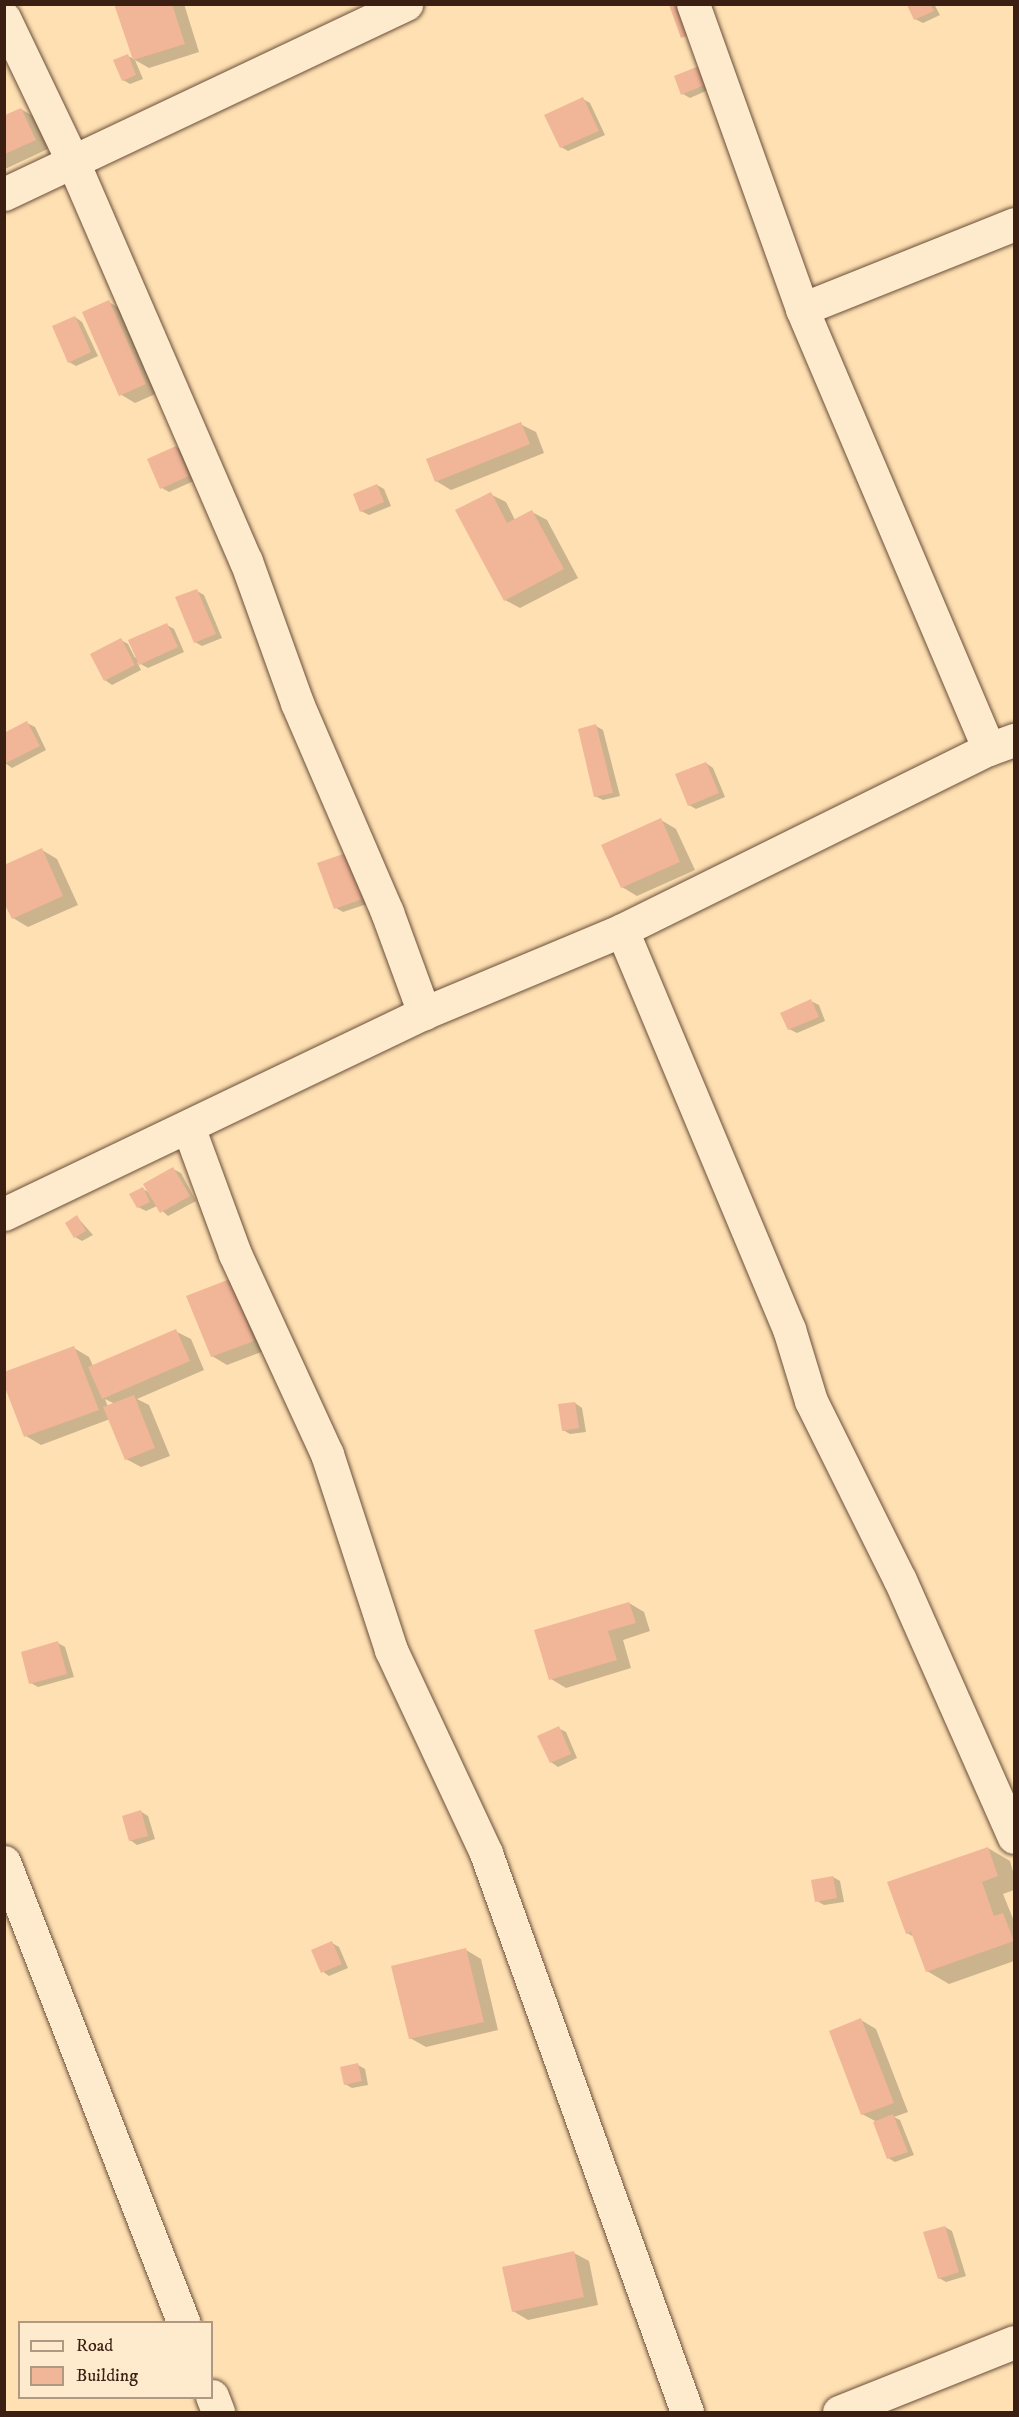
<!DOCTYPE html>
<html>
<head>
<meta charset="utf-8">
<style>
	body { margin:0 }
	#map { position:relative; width:1019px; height:2417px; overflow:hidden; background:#fee0b2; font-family:"IM FELL DW Pica",serif }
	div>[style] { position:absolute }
	.shadow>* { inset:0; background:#0003 }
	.building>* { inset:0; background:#f1b598 }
	.roads { filter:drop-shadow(0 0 2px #6b4f3a) drop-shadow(0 0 2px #6b4f3a) }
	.street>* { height:33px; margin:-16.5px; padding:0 16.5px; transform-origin:16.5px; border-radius:16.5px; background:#feebcd }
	span { translate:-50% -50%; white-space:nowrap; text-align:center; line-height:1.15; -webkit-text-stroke:4.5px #feebcd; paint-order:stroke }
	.frame { position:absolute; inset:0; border:6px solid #3a1f12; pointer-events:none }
	.legend { position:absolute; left:18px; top:2321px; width:195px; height:78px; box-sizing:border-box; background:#feebcd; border:2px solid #b09982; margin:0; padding:8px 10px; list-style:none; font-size:18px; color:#3a1f12 }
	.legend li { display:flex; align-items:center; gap:12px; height:30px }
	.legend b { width:30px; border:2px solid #b09982 }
</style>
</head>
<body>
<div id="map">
	<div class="shadow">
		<div style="clip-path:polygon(116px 4px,184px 4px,199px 52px,149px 68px,135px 60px,143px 79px,130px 84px,123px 80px,128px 56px,134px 59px)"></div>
		<div style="clip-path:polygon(912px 4px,934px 4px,940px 15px,923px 23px,915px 19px,909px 6px)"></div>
		<div style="clip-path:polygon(675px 77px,717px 86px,690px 98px,683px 94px)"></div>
		<div style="clip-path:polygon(583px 99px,590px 103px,605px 135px,568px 151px,561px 147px)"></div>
		<div style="clip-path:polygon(21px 109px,36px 118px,50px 148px,5px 169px,4px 117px)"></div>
		<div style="clip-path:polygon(109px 302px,124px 311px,160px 392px,135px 403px,120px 394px)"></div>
		<div style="clip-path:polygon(75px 317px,82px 322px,98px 356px,76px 366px,69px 362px)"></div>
		<div style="clip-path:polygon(520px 424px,536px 432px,544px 453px,451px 490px,436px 481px)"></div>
		<div style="clip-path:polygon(176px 447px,183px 451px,196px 480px,169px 492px,162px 488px)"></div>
		<div style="clip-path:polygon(377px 485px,384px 489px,391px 506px,369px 515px,361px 511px)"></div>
		<div style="clip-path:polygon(490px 494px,506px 502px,515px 520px,532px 512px,547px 520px,578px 578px,520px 608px,505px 600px)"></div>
		<div style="clip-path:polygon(197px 591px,204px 595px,222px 638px,202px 646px,195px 642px)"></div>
		<div style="clip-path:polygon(167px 625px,174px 629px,184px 652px,148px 668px,137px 662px,141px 670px,112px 685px,105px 680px,121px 640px,128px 644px,135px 658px)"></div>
		<div style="clip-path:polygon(27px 723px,35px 727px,46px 750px,12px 768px,5px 763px)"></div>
		<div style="clip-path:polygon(596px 726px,603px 730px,620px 796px,603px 800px,595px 796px)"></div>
		<div style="clip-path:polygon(706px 763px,713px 768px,725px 797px,696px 809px,689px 805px)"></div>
		<div style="clip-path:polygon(661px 820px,676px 829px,695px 870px,637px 896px,622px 887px)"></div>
		<div style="clip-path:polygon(42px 850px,57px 859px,78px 905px,28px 927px,13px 918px)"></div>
		<div style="clip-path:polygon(346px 854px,370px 903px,343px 912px,336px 908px)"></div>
		<div style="clip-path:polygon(811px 1001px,819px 1005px,825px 1021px,797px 1033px,789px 1029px)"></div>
		<div style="clip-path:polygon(173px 1169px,181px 1173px,196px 1201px,168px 1216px,157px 1206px,146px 1211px,138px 1207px,143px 1189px,150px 1193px)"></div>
		<div style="clip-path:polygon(77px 1217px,93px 1235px,82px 1241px,75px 1237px)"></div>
		<div style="clip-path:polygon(230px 1281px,269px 1349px,227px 1365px,212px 1356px)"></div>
		<div style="clip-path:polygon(evenodd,175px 1331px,191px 1339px,204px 1370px,137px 1399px,149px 1405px,170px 1456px,141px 1467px,126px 1459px,110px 1419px,41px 1445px,26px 1436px,74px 1348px,89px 1357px,93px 1366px,175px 1331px,105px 1399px,115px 1404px,108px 1407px,105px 1399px)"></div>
		<div style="clip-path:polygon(575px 1403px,582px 1408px,586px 1432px,570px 1434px,563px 1430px)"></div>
		<div style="clip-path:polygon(629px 1603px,644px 1612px,650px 1631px,623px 1640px,631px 1668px,566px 1688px,551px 1679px)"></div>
		<div style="clip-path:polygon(58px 1643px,65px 1647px,74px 1677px,38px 1687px,31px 1683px)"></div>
		<div style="clip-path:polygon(558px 1728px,566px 1732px,577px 1758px,558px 1767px,551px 1762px)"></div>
		<div style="clip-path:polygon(140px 1811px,148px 1816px,155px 1839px,137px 1845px,130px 1840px)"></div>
		<div style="clip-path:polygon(988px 1848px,1010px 1861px,1014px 1875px,1014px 1890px,1003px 1894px,1014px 1921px,1014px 1961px,949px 1984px,927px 1971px,914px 1937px,907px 1933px)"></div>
		<div style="clip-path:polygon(833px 1877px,840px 1881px,844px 1902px,824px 1905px,817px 1901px)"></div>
		<div style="clip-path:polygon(332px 1943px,339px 1947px,348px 1968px,329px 1976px,322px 1971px)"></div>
		<div style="clip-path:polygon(466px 1950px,481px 1959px,498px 2030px,426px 2047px,410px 2038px)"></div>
		<div style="clip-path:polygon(861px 2020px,876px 2029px,908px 2112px,894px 2117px,900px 2120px,914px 2155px,895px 2162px,888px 2158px,877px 2122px,862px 2114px)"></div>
		<div style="clip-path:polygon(358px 2065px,365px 2069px,368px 2085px,352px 2088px,345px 2084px)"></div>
		<div style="clip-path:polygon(945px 2227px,952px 2231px,966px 2276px,946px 2282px,939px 2278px)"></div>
		<div style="clip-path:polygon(574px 2253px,589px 2261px,598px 2305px,528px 2320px,513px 2311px)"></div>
	</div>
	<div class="building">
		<div style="clip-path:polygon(114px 4px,172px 4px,185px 44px,133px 60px)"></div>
		<div style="clip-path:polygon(930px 4px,934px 11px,914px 20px,907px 5px)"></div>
		<div style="clip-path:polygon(669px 5px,692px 5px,701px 31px,681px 38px)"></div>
		<div style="clip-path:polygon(128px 54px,136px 75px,122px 81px,113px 60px)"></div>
		<div style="clip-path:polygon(704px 64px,711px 82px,681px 95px,674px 76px)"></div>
		<div style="clip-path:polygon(583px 97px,599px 131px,560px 148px,544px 115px)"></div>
		<div style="clip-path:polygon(21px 108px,36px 140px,5px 154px,5px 115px)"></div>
		<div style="clip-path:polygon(109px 300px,146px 384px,119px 396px,82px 312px)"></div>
		<div style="clip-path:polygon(75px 316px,91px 352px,68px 363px,52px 326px)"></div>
		<div style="clip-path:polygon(521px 422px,530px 444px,435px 482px,426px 459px)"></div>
		<div style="clip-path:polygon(176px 446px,189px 476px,160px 489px,147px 459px)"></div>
		<div style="clip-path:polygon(377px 484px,384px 502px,360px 512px,353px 494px)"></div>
		<div style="clip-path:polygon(491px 492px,507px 523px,532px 510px,564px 569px,504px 601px,455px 510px)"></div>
		<div style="clip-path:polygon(197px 589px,216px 634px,194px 643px,175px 597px)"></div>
		<div style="clip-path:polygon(167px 623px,178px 647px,139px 665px,128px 640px)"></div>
		<div style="clip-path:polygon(121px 638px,135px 665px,104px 681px,90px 654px)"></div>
		<div style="clip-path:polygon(27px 721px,40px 746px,4px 764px,4px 733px)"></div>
		<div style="clip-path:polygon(596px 724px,613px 793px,594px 797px,578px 729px)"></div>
		<div style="clip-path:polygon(706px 762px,719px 793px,688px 806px,675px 774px)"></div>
		<div style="clip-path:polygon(661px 818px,680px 862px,621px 888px,601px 845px)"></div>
		<div style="clip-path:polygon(42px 848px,63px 896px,12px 919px,4px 903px,4px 865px)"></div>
		<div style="clip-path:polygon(346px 853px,363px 899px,334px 909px,317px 863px)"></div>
		<div style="clip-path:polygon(811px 999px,819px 1017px,788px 1030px,780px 1013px)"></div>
		<div style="clip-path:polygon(173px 1167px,190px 1196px,160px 1213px,143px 1184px)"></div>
		<div style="clip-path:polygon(143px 1187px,150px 1202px,137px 1208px,129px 1194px)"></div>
		<div style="clip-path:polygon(77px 1215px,86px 1231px,74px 1238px,65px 1223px)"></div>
		<div style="clip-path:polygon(230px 1279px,254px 1341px,211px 1357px,186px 1296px)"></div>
		<div style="clip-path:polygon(176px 1329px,190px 1361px,102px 1399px,88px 1367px)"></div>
		<div style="clip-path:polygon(74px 1346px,99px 1410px,24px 1437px,4px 1385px,4px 1372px)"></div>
		<div style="clip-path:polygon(134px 1395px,155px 1448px,125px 1460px,103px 1407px)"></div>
		<div style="clip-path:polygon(575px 1402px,579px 1428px,562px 1431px,558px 1404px)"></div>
		<div style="clip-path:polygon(629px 1602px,636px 1623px,608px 1631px,617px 1660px,549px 1680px,534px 1630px)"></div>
		<div style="clip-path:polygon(58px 1641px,67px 1674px,29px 1684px,21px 1652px)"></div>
		<div style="clip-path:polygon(559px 1726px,571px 1754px,550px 1763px,537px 1736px)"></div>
		<div style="clip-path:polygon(141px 1810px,148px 1836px,129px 1841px,122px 1816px)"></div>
		<div style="clip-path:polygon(988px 1847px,998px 1876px,982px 1882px,994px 1916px,1003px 1913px,1014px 1941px,926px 1972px,911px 1932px,906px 1934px,887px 1882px)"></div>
		<div style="clip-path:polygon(833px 1876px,837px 1898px,815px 1902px,811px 1880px)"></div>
		<div style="clip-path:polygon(332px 1941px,342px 1964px,321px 1973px,311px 1950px)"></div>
		<div style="clip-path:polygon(466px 1948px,484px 2022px,409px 2039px,391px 1966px)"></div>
		<div style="clip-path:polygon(861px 2018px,894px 2103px,861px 2115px,829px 2031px)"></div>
		<div style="clip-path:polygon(358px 2063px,362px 2081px,344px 2085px,340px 2067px)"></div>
		<div style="clip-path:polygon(893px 2114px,908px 2152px,887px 2159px,873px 2122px)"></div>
		<div style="clip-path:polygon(945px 2226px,959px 2272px,938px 2279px,923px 2232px)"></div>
		<div style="clip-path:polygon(574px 2251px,584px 2297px,512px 2312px,502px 2267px)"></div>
	</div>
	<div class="roads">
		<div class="street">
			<div style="left:693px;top:4px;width:324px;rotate:70.3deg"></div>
			<div style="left:802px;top:309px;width:478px;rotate:67deg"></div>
			<div style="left:4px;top:18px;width:160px;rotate:64.4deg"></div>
			<div style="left:73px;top:162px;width:435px;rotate:66.6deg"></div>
			<div style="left:246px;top:561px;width:151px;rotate:70.2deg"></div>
			<div style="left:297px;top:703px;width:228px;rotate:66.7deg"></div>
			<div style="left:387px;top:912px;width:108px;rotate:69.9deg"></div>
			<div style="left:4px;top:194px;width:445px;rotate:-25.3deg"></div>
			<div style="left:802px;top:309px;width:228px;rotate:-21.8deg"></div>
			<div style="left:622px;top:930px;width:433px;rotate:67.3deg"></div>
			<div style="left:789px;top:1329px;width:75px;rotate:73deg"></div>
			<div style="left:811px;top:1401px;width:200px;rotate:63.6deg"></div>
			<div style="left:900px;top:1580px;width:281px;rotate:66.1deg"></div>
			<div style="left:189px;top:1129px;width:133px;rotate:69.8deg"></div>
			<div style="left:235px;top:1254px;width:220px;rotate:65.3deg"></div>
			<div style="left:327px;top:1454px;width:206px;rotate:71.9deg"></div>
			<div style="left:391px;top:1650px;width:224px;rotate:64.9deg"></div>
			<div style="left:486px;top:1853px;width:594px;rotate:70.22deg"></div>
			<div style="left:4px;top:1214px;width:466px;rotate:-25.6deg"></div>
			<div style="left:424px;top:1013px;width:215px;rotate:-22.7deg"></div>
			<div style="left:622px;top:930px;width:409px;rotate:-26.3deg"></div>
			<div style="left:989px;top:749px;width:27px;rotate:-20deg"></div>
			<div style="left:4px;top:1862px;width:494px;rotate:68.7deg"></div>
			<div style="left:212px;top:2396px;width:17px;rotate:69deg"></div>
			<div style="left:839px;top:2412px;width:188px;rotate:-21.8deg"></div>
		</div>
	</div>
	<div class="frame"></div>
	<ul class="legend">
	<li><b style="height:8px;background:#feebcd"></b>Road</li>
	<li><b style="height:16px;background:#f1b598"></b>Building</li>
	</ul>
</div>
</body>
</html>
